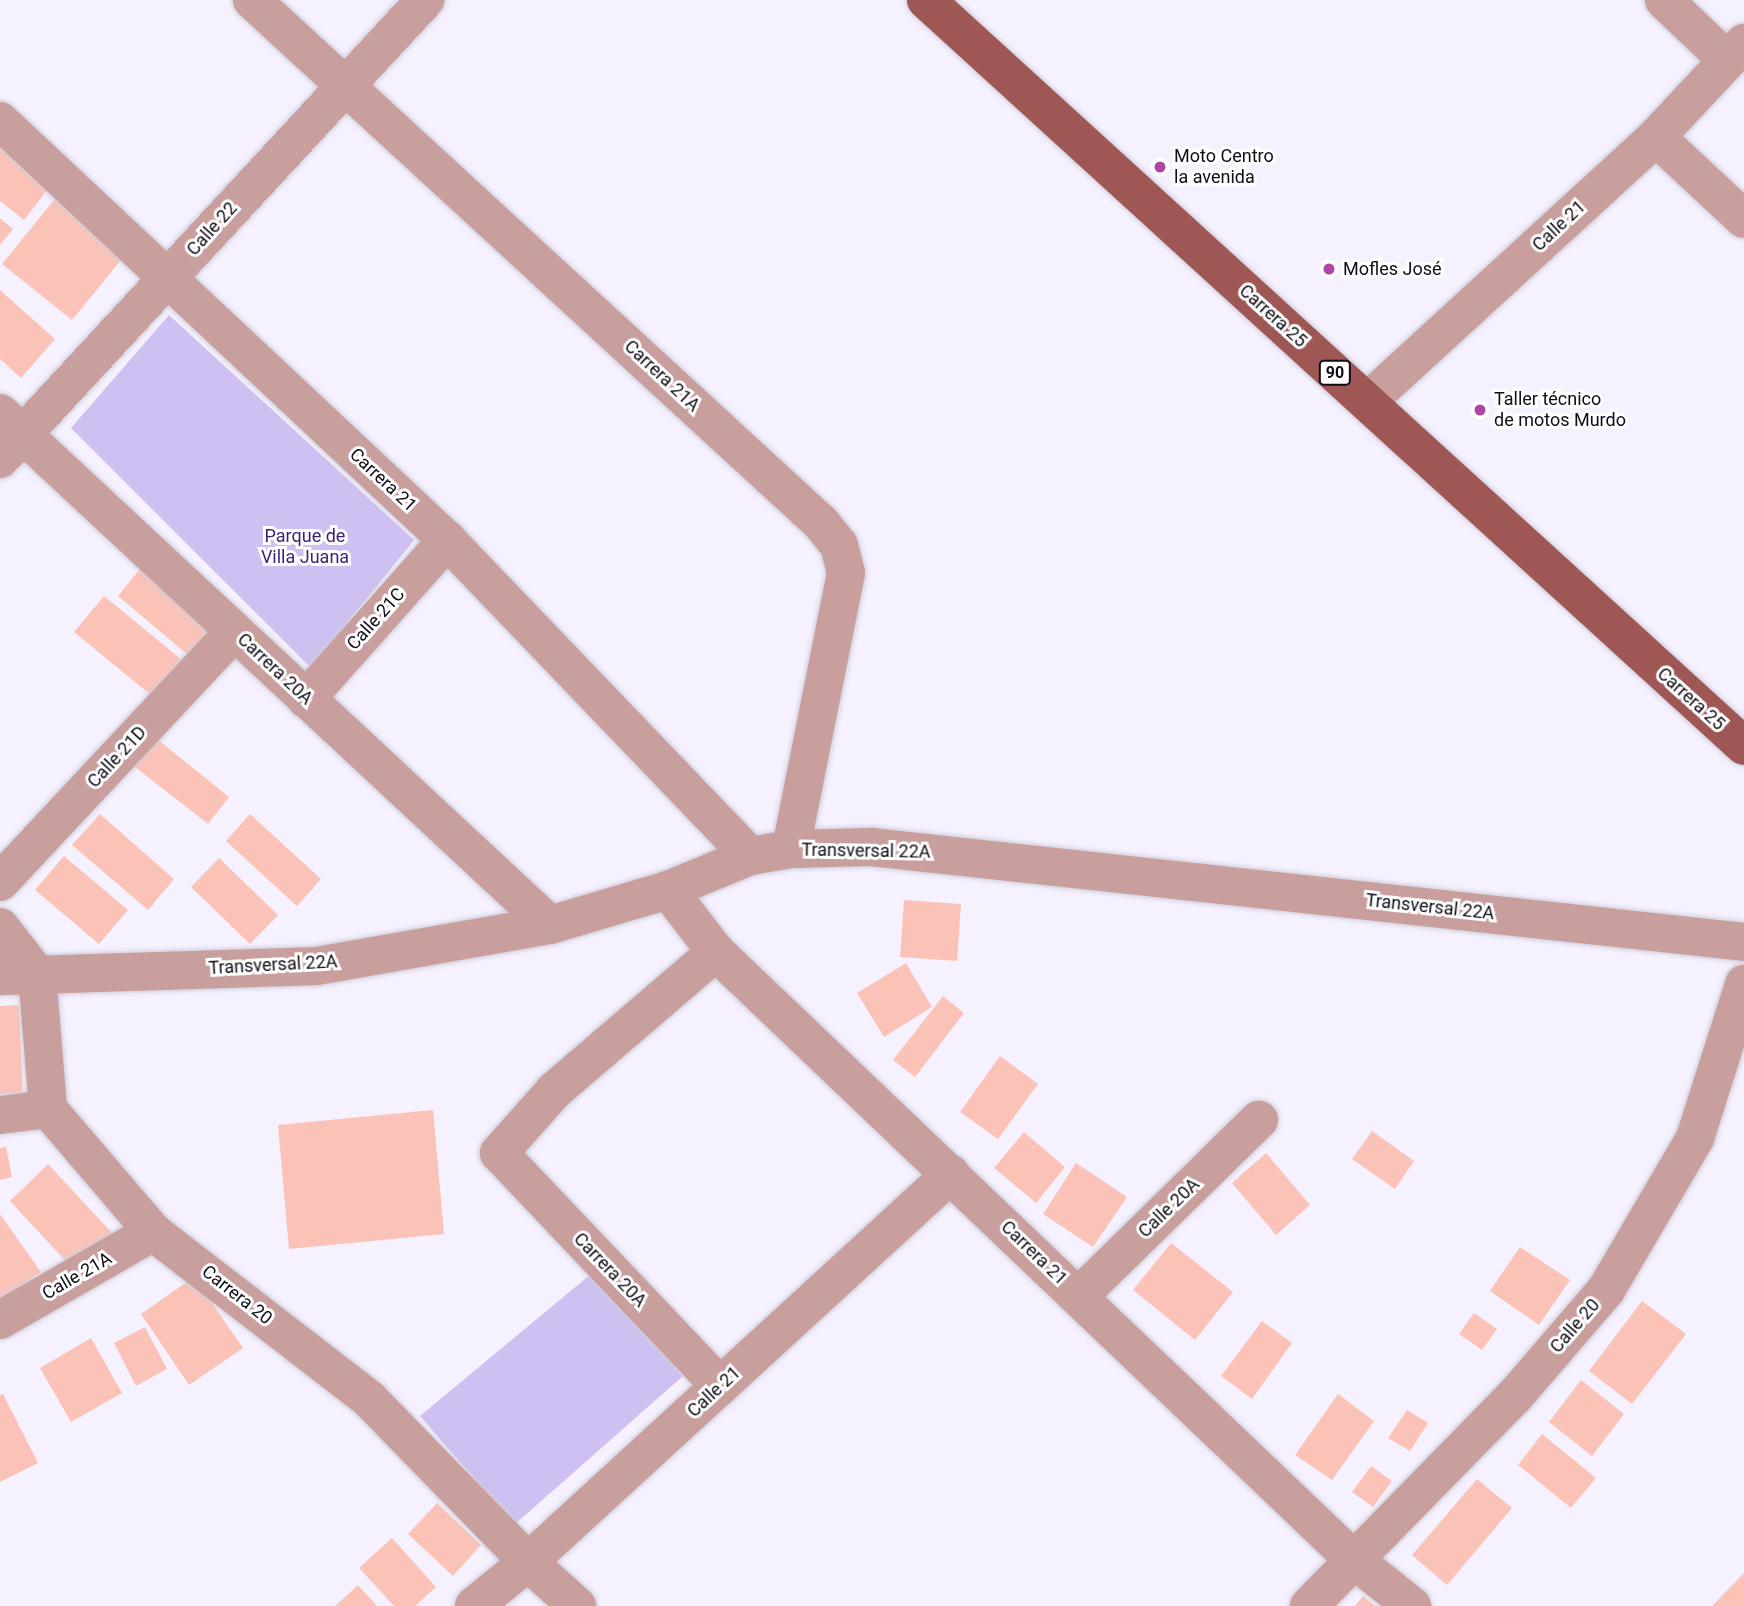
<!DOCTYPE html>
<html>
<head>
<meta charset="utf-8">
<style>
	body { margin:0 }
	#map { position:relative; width:1744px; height:1606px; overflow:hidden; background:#f5f1fe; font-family:Roboto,sans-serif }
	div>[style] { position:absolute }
	.green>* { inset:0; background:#cec0f0 }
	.building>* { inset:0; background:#fbc3b7 }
	.roads { filter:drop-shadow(0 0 2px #d0ccd9) drop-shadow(0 0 2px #d0ccd9) }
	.minor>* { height:38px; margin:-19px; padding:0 19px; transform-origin:19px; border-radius:19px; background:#c89f9c }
	.major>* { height:38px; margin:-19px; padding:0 19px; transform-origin:19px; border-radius:19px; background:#9e5755 }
	.dots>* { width:19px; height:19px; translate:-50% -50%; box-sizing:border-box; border:4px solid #fff; border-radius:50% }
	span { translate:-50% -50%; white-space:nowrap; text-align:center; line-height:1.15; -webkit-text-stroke:6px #fff; paint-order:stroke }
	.shield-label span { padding:2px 5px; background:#fff; border:2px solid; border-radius:5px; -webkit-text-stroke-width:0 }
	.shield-label { font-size:16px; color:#0f0c17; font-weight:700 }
	.poi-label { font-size:18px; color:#0f0c17 }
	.left { translate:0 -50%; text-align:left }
	.street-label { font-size:18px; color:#0f0c17 }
	.park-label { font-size:18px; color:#431d75 }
</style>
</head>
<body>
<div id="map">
	<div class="green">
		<div style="clip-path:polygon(169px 315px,414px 540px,311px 668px,71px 428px)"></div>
		<div style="clip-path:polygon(591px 1274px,683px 1376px,514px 1525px,420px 1416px)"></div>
	</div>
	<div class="building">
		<div style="clip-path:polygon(0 145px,51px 185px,24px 220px,0 201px)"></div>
		<div style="clip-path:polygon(66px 185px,135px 243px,72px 320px,2px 264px)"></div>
		<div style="clip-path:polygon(0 218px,13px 229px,0 245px)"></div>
		<div style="clip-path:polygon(0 290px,55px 339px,21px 378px,0 359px)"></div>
		<div style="clip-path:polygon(144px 564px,215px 624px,188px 655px,118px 596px)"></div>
		<div style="clip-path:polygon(104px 596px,187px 664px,157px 700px,74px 632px)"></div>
		<div style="clip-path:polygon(157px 739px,229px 797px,208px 824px,135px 767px)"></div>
		<div style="clip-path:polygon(100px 814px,174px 879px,148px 910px,72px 845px)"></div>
		<div style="clip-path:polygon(250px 814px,321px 879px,297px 906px,226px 841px)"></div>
		<div style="clip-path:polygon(64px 856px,128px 910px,99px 944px,35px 890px)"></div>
		<div style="clip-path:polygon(219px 858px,278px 915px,250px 944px,191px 887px)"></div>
		<div style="clip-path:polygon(904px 900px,961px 904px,957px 961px,900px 957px)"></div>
		<div style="clip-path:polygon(906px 963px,932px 1007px,884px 1037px,857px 993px)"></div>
		<div style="clip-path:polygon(943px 996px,964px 1013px,915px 1077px,893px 1060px)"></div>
		<div style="clip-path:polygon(19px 1005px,23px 1093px,0 1094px,0 1006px)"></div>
		<div style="clip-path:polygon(1000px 1056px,1038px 1084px,998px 1139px,960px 1112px)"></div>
		<div style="clip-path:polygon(433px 1110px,444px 1234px,289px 1249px,278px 1125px)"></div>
		<div style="clip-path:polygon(1372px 1131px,1414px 1161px,1395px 1189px,1352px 1159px)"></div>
		<div style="clip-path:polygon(1024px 1132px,1065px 1167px,1036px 1203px,994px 1168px)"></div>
		<div style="clip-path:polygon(6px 1147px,12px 1177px,0 1180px,0 1148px)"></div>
		<div style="clip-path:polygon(1266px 1153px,1310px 1205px,1276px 1235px,1232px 1183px)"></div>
		<div style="clip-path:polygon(1076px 1163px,1127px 1197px,1093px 1247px,1043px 1214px)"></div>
		<div style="clip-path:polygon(48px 1164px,113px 1234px,75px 1271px,10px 1201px)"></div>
		<div style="clip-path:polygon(0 1214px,41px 1272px,0 1300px)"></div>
		<div style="clip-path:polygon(1171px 1243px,1233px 1292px,1195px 1340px,1133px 1290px)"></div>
		<div style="clip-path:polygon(1520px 1247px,1570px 1280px,1539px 1325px,1490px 1291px)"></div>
		<div style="clip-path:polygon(194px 1277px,243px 1348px,189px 1385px,141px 1314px)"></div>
		<div style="clip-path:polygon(1642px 1301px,1686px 1334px,1632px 1404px,1589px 1371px)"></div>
		<div style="clip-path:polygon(1474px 1313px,1497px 1329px,1482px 1350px,1459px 1334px)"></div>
		<div style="clip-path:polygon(1262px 1321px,1292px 1343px,1252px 1399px,1221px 1376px)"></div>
		<div style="clip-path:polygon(145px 1327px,167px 1369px,136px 1386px,114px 1343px)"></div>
		<div style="clip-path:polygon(91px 1338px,122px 1393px,71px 1422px,40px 1368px)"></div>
		<div style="clip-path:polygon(1581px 1380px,1624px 1414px,1592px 1456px,1549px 1422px)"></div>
		<div style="clip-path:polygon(3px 1394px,38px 1463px,0 1482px,0 1395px)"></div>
		<div style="clip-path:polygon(1338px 1394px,1374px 1421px,1332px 1480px,1295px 1455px)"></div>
		<div style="clip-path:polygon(1407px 1410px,1428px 1423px,1410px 1451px,1388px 1438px)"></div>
		<div style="clip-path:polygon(1542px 1434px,1596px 1478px,1571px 1508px,1518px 1465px)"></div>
		<div style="clip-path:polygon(1371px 1466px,1392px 1481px,1373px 1507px,1352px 1492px)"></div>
		<div style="clip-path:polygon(1477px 1479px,1512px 1508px,1447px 1585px,1412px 1555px)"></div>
		<div style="clip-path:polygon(437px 1503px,481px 1545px,453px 1576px,408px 1534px)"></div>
		<div style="clip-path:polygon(392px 1538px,436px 1587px,415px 1606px,394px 1606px,359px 1568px)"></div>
		<div style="clip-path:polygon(1744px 1573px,1744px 1606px,1712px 1606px)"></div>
		<div style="clip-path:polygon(358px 1585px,377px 1606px,335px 1606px)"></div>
		<div style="clip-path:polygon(1363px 1596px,1375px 1606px,1355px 1606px)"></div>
	</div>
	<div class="roads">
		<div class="minor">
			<div style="left:252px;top:0;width:773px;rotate:42.59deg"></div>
			<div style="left:821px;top:523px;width:28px;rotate:51deg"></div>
			<div style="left:839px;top:545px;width:29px;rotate:76deg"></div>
			<div style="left:846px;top:573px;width:281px;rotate:101.3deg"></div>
			<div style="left:1664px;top:0;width:87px;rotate:43.6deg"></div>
			<div style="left:0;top:121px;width:613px;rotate:43.15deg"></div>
			<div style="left:447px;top:540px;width:438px;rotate:46.2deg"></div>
			<div style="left:1656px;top:137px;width:120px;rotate:43deg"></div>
			<div style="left:1367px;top:402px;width:392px;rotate:-42.5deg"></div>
			<div style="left:1656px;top:137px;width:129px;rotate:-46.9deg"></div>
			<div style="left:0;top:413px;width:751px;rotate:42.95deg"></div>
			<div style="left:0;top:459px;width:626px;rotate:-47.2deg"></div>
			<div style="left:306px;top:699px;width:213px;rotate:-48.4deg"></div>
			<div style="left:0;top:882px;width:342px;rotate:-46.9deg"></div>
			<div style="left:668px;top:890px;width:78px;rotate:52.3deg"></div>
			<div style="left:716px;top:952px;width:878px;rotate:43.62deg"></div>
			<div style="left:1352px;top:1558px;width:77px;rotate:38.7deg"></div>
			<div style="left:0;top:927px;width:60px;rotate:51.8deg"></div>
			<div style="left:37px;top:974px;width:135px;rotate:85.3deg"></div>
			<div style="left:48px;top:1109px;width:162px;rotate:49.5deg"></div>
			<div style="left:153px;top:1232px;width:274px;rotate:37.7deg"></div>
			<div style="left:370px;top:1400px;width:226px;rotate:45.7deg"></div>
			<div style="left:528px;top:1562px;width:66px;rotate:41.9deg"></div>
			<div style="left:716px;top:952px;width:213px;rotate:139.4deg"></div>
			<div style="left:554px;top:1091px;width:83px;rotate:131.6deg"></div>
			<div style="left:499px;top:1153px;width:321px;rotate:46.5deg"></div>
			<div style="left:0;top:976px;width:317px;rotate:-1.8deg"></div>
			<div style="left:317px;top:966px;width:237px;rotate:-10deg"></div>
			<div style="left:550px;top:925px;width:123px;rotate:-16.5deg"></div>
			<div style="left:668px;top:890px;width:89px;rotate:-22.5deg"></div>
			<div style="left:750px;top:856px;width:42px;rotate:-9.7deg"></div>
			<div style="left:791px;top:849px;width:80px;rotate:-1.4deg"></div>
			<div style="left:871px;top:847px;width:878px;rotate:6.21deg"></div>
			<div style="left:0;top:1115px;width:48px;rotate:-7.1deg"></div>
			<div style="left:1079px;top:1296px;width:252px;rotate:-44.4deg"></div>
			<div style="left:0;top:1320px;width:177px;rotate:-29.9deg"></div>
			<div style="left:474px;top:1606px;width:70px;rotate:-39.2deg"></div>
			<div style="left:528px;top:1562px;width:574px;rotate:-42.53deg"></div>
			<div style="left:1309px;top:1606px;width:293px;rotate:-45.6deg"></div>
			<div style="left:1514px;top:1397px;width:141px;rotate:-49.3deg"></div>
			<div style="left:1606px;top:1290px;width:176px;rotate:-59.6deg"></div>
			<div style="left:1695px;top:1138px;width:162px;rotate:-72.3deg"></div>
		</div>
		<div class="major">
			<div style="left:926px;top:0;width:1107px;rotate:42.36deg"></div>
		</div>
	</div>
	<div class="dots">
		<div style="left:1160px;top:167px;background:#ae45a8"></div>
		<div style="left:1329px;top:269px;background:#ae45a8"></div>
		<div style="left:1480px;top:410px;background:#ae45a8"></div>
	</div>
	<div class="shield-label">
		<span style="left:1335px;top:373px">90</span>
	</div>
	<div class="poi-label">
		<span class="left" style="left:1174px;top:167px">Moto Centro<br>la avenida</span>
		<span class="left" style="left:1343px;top:269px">Mofles José</span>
		<span class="left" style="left:1494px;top:410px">Taller técnico<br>de motos Murdo</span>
	</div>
	<div class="street-label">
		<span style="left:1559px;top:226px;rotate:-43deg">Calle 21</span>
		<span style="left:212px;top:229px;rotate:-48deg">Calle 22</span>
		<span style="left:1273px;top:316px;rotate:42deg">Carrera 25</span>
		<span style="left:662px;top:376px;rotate:43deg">Carrera 21A</span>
		<span style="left:383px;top:480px;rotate:43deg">Carrera 21</span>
		<span style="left:376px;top:619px;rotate:-48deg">Calle 21C</span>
		<span style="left:275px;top:669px;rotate:43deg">Carrera 20A</span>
		<span style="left:1691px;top:699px;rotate:42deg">Carrera 25</span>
		<span style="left:117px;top:757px;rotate:-47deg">Calle 21D</span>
		<span style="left:866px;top:851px;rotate:1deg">Transversal 22A</span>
		<span style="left:1430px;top:907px;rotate:6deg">Transversal 22A</span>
		<span style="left:273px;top:965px;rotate:-3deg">Transversal 22A</span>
		<span style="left:1169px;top:1208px;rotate:-44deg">Calle 20A</span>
		<span style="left:1034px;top:1253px;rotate:44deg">Carrera 21</span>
		<span style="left:610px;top:1270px;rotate:46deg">Carrera 20A</span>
		<span style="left:77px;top:1276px;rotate:-30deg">Calle 21A</span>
		<span style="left:237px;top:1295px;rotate:38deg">Carrera 20</span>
		<span style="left:1575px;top:1326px;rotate:-49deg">Calle 20</span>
		<span style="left:714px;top:1392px;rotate:-43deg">Calle 21</span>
	</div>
	<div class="park-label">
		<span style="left:305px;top:547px">Parque de<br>Villa Juana</span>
	</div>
</div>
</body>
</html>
